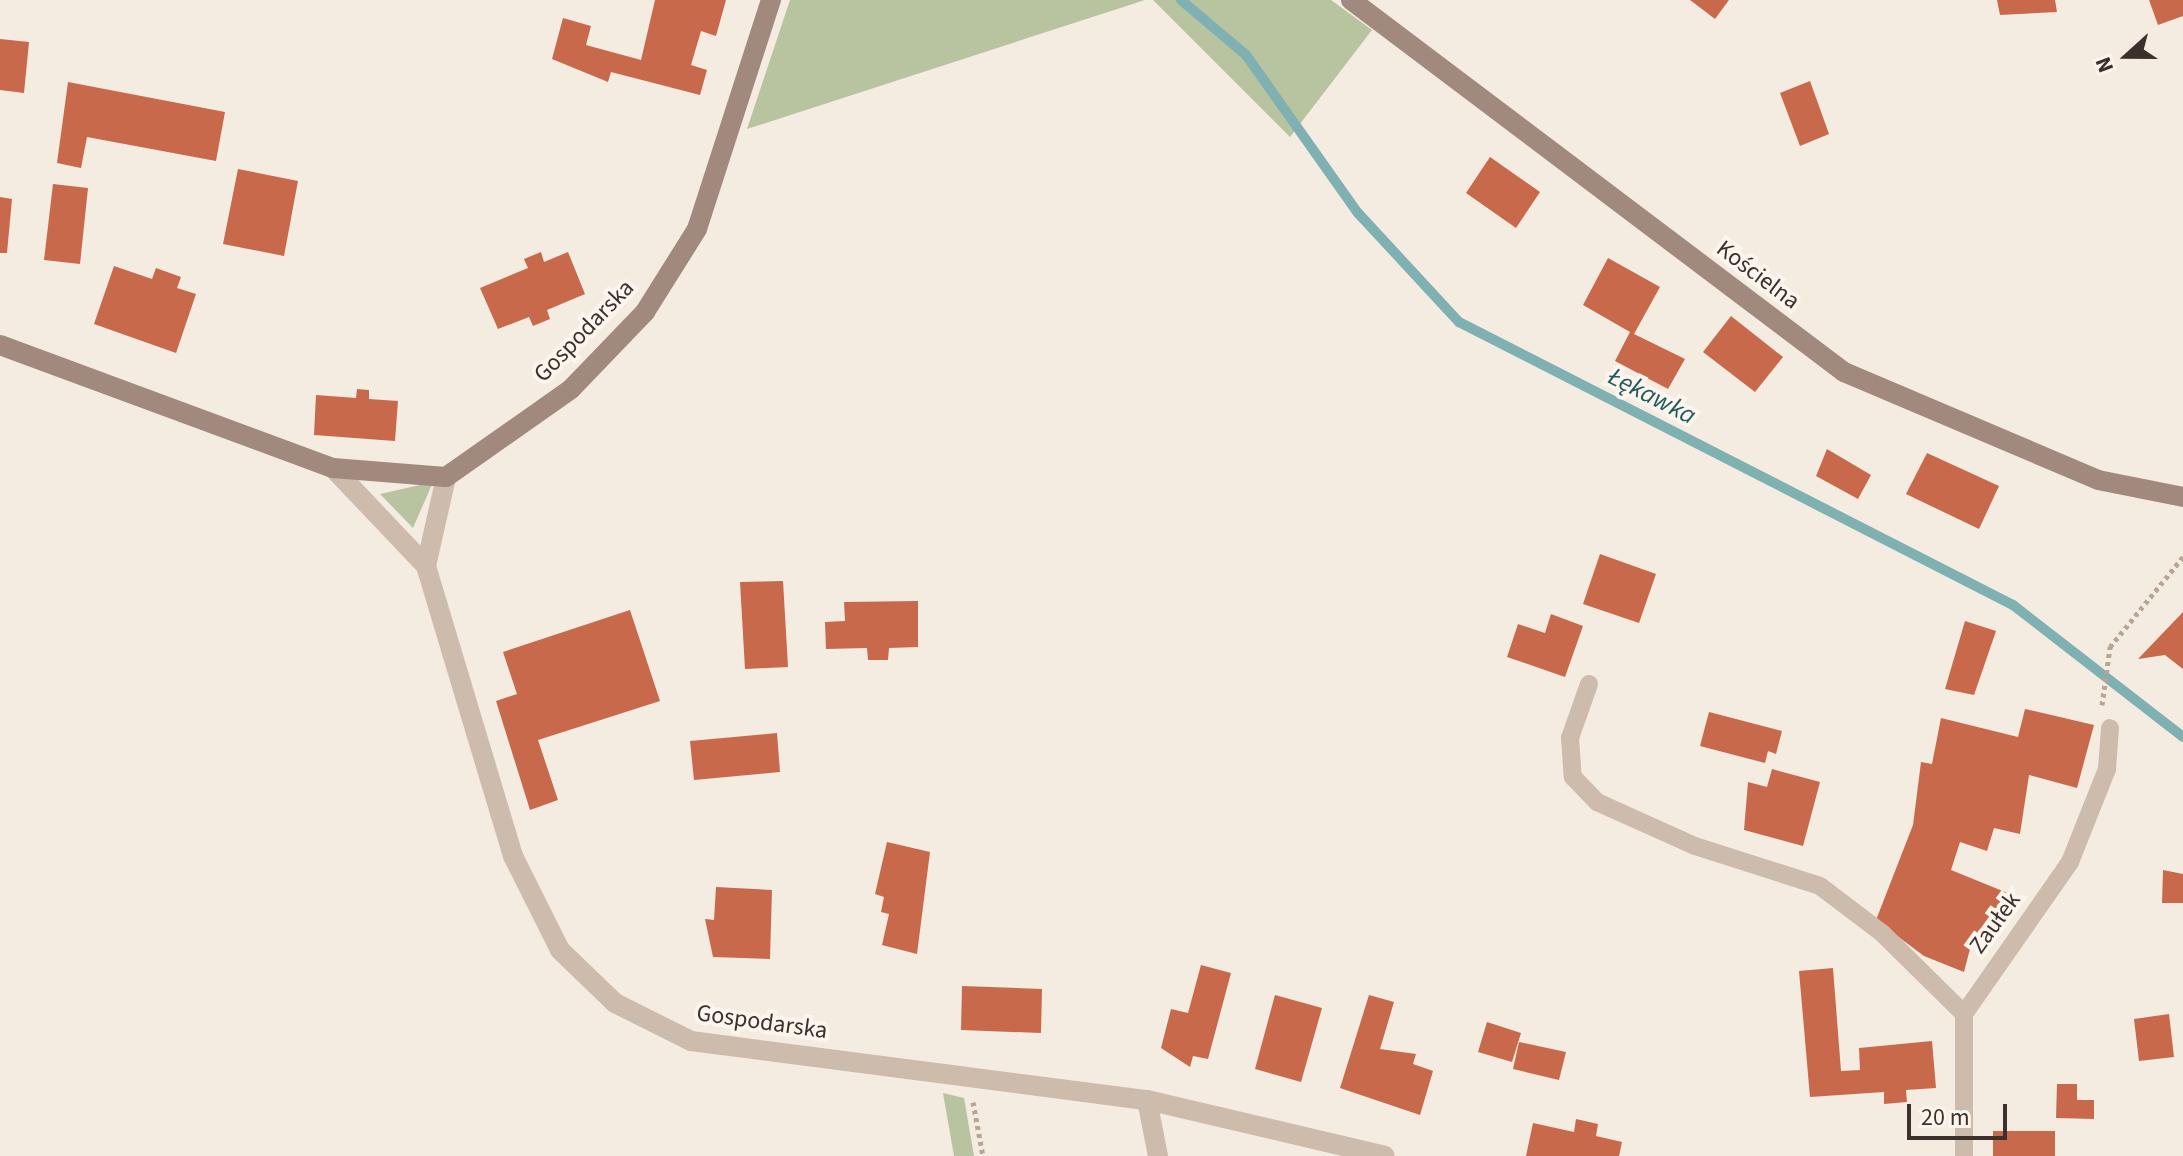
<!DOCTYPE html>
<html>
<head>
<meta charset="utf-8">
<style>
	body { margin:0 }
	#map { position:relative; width:2183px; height:1156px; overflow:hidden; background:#f4ebe1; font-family:"Source Sans 3",sans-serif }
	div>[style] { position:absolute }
	.green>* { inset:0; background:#b8c4a0 }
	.stream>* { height:10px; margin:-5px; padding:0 5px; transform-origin:5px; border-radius:5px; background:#7fb0b2 }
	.building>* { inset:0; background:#c8694b }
	.path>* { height:5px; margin-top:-2.5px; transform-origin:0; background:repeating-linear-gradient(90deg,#b9a596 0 4px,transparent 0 8px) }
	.lane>* { height:18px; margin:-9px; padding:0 9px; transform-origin:9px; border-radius:9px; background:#cdbbac }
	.street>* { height:20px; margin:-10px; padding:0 10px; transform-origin:10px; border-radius:10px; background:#cdbbac }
	.secondary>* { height:20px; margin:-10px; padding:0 10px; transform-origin:10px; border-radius:10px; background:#a18a7d }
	span { translate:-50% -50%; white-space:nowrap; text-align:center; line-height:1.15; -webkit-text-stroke:8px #fbf5ee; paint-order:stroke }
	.street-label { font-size:24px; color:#3b302b }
	.water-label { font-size:26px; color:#1f5a5e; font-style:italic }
	.north { position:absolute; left:2087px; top:16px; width:80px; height:80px; -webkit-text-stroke:6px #fbf5ee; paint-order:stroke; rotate:249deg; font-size:22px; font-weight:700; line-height:32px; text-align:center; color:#3b302b }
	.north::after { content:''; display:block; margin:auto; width:28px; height:36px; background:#3b302b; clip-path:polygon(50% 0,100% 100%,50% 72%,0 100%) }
	.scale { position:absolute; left:1907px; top:1104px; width:100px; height:36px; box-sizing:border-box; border:4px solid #3b302b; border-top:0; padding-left:10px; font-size:24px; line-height:28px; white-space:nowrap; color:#3b302b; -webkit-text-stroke:6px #fbf5ee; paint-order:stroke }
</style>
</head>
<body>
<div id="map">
	<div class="green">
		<div style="clip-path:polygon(790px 0,1145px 0,747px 129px)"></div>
		<div style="clip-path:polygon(1153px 0,1331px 0,1372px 30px,1290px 137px)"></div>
		<div style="clip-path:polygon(433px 482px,413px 528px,380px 494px)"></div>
		<div style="clip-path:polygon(943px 1093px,964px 1098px,974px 1156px,954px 1156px)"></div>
	</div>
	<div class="stream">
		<div style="left:1181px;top:0;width:85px;rotate:40.2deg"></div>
		<div style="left:1246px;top:55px;width:194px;rotate:54.7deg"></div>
		<div style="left:1358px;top:213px;width:149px;rotate:47.2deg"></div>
		<div style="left:1459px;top:322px;width:622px;rotate:27.06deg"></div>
		<div style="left:2013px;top:605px;width:215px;rotate:37.8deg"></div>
	</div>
	<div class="building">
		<div style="clip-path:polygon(655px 0,726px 0,716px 36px,701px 31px,691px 65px,707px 70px,700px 95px,611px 72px,608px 82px,552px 59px,563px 18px,591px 26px,586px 45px,641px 60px)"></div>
		<div style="clip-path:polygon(1690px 0,1729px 0,1715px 19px)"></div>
		<div style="clip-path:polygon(1997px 0,2055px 0,2057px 12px,2000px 15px)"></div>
		<div style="clip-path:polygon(2149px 0,2183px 0,2183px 16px,2158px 25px)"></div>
		<div style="clip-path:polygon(0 39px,29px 42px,24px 93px,0 90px)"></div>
		<div style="clip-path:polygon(1810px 81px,1829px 134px,1800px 146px,1780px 93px)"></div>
		<div style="clip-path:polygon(68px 82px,225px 112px,216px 161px,87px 137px,81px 168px,57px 163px)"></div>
		<div style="clip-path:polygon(1490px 157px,1540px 192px,1516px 228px,1466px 193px)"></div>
		<div style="clip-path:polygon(238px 169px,298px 181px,284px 256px,223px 244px)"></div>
		<div style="clip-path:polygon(53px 184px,88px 188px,80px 264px,44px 260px)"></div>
		<div style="clip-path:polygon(0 197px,12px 199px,7px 253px,0 253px)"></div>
		<div style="clip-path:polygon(541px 252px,544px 262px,568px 252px,585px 294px,547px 310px,550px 319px,533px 326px,529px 317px,498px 329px,480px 288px,528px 268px,524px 259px)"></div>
		<div style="clip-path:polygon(1608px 258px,1660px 287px,1634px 334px,1685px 359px,1668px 389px,1615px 361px,1630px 332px,1583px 305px)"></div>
		<div style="clip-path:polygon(114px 266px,152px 279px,156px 268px,181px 277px,177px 288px,196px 294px,176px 353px,94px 324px)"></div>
		<div style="clip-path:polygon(1731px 316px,1783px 357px,1755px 392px,1703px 352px)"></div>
		<div style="clip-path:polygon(357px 389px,369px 390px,369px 399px,398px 401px,395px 441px,314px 435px,316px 395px,356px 398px)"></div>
		<div style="clip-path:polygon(1827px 449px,1871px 475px,1858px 499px,1816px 476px)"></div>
		<div style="clip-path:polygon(1927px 453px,1999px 486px,1979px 529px,1906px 494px)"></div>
		<div style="clip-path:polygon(1600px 554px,1656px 574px,1639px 623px,1583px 604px)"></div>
		<div style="clip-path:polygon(783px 581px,788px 667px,745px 669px,740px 582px)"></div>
		<div style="clip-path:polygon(918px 601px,918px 647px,889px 648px,888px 660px,868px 660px,867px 648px,826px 649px,825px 622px,845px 621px,844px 602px)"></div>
		<div style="clip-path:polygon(630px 610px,660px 701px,538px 740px,558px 800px,530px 810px,496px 701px,517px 694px,503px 652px)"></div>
		<div style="clip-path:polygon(2183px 612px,2183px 669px,2165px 655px,2138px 659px)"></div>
		<div style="clip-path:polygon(1551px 614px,1583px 626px,1565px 677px,1507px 657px,1518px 624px,1545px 633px)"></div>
		<div style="clip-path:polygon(1965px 621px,1996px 631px,1974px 695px,1945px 689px)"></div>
		<div style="clip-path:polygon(2025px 709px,2094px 725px,2077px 788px,2029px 775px,2020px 834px,1994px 828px,1987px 851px,1960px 842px,1951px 870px,2010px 894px,1985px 953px,1971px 945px,1964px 972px,1924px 956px,1876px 920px,1913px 825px,1921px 762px,1932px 764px,1941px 718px,2018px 737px)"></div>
		<div style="clip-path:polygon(1709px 712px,1782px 731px,1776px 754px,1768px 751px,1765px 763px,1700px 746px)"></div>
		<div style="clip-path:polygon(777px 733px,780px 772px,694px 780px,690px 741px)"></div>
		<div style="clip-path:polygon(1772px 769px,1820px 782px,1803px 846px,1744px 830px,1748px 782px,1767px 787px)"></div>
		<div style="clip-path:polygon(887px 842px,930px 852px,917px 954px,882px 945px,889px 914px,881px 912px,884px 897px,875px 894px)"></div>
		<div style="clip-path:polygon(2163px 870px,2183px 874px,2183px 903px,2162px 903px)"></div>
		<div style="clip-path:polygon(716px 887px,772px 890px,770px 959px,713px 957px,705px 919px,714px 920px)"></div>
		<div style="clip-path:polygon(1201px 965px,1231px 973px,1208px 1059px,1193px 1056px,1190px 1067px,1161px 1048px,1171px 1009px,1188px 1013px)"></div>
		<div style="clip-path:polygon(1833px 968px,1841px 1071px,1860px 1070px,1859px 1048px,1932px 1041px,1936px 1088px,1906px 1090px,1907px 1102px,1884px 1104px,1884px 1092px,1810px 1097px,1799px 971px)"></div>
		<div style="clip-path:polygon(962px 986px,1042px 989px,1041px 1033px,961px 1030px)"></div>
		<div style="clip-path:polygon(1275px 995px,1322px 1008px,1301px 1082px,1255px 1069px)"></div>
		<div style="clip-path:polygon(1369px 995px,1394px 1002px,1380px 1049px,1416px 1054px,1413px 1064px,1433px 1071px,1420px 1115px,1340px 1088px)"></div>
		<div style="clip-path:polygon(2169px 1014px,2174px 1057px,2139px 1061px,2134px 1019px)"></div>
		<div style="clip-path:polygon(1487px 1022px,1521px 1033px,1512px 1062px,1478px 1052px)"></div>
		<div style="clip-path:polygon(1519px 1042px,1566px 1052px,1559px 1080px,1513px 1069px)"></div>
		<div style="clip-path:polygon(2057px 1084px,2077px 1084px,2077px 1100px,2094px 1100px,2094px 1119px,2056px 1118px)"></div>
		<div style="clip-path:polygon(1576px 1119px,1598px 1124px,1596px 1136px,1622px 1142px,1619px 1156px,1526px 1156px,1533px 1123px,1574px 1132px)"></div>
		<div style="clip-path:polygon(1993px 1131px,2055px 1131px,2055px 1156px,1993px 1156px)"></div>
	</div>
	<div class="path">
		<div style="left:2102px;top:705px;width:59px;rotate:-82.1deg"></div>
		<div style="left:2110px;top:647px;width:116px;rotate:-51deg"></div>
		<div style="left:973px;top:1102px;width:55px;rotate:79.5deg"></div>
	</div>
	<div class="lane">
		<div style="left:1589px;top:684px;width:57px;rotate:109.4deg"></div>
		<div style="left:1570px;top:738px;width:39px;rotate:86deg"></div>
		<div style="left:1573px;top:777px;width:35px;rotate:46deg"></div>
		<div style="left:1597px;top:802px;width:107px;rotate:24.2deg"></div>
		<div style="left:1695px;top:846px;width:131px;rotate:17.7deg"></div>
		<div style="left:1820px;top:886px;width:78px;rotate:37.2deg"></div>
		<div style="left:1882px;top:933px;width:115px;rotate:44.6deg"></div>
		<div style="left:1964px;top:1156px;width:142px;rotate:-90deg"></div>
		<div style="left:1964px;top:1014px;width:185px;rotate:-55.1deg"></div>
		<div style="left:2070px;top:862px;width:100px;rotate:-68.3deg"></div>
		<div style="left:2107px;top:769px;width:41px;rotate:-85.8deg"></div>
	</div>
	<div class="street">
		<div style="left:333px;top:468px;width:135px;rotate:46.5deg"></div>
		<div style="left:426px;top:566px;width:303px;rotate:73.3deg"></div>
		<div style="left:513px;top:856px;width:105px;rotate:63.4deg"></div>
		<div style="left:560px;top:950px;width:76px;rotate:43.9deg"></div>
		<div style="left:615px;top:1003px;width:85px;rotate:26.6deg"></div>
		<div style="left:691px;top:1041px;width:460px;rotate:7.4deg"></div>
		<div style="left:1147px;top:1100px;width:244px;rotate:13.2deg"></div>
		<div style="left:426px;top:566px;width:91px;rotate:-77.3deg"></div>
		<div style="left:1147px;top:1100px;width:57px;rotate:78.9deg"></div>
	</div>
	<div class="secondary">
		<div style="left:1351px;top:0;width:618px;rotate:37.04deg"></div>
		<div style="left:1844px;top:372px;width:276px;rotate:23deg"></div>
		<div style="left:2098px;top:480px;width:87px;rotate:11.3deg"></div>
		<div style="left:0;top:345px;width:355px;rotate:20.3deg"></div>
		<div style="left:333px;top:468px;width:113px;rotate:4.6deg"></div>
		<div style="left:446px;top:477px;width:153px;rotate:-35.1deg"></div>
		<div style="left:571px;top:389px;width:107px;rotate:-46.1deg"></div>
		<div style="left:645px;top:312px;width:98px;rotate:-57.9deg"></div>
		<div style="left:697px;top:229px;width:241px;rotate:-72.1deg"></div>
	</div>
	<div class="street-label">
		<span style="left:1758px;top:275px;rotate:37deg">Kościelna</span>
		<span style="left:584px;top:331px;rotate:-46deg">Gospodarska</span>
		<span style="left:1995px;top:923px;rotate:-54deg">Zaułek</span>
		<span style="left:762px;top:1022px;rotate:8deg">Gospodarska</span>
	</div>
	<div class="water-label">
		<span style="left:1652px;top:396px;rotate:27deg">Łękawka</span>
	</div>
	<div class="north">N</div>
	<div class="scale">20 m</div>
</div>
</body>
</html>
